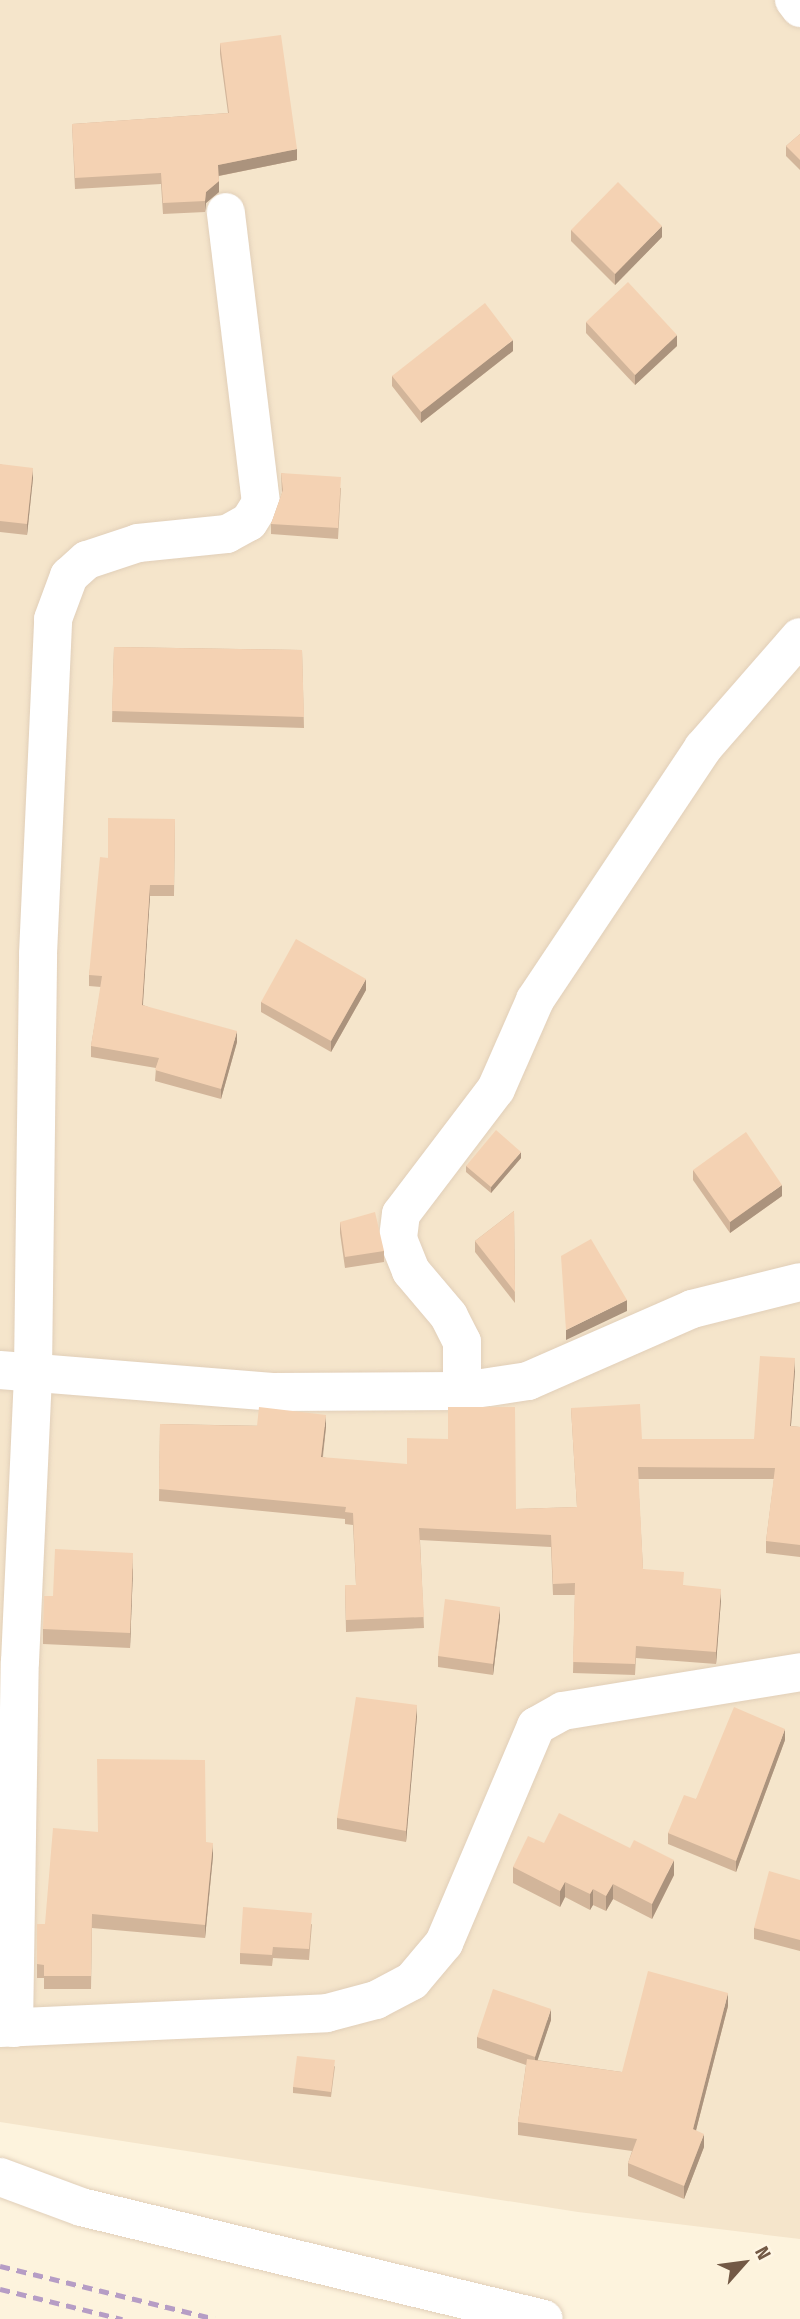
<!DOCTYPE html>
<html>
<head>
<meta charset="utf-8">
<style>
	body { margin:0 }
	#map { position:relative; width:800px; height:2319px; overflow:hidden; background:#fdf3dd; font-family:"Fira Sans Condensed",sans-serif }
	div>[style] { position:absolute }
	.residential>* { inset:0; background:#f5e5cb }
	.roads { filter:drop-shadow(0 0 2px #e1cfb9) drop-shadow(0 0 2px #e1cfb9) }
	.minor>* { height:38px; margin:-19px; padding:0 19px; transform-origin:19px; border-radius:19px; background:#fff }
	.rail>* { height:5px; margin-top:-2.5px; transform-origin:0; background:repeating-linear-gradient(90deg,#b69dc5 0 10px,transparent 0 17px) }
	.wall>* { inset:0; background:#d2b59a }
	.shaded-wall>* { inset:0; background:#ab937d }
	.building>* { inset:0; background:#f4d2b3 }
	span { translate:-50% -50%; white-space:nowrap; text-align:center; line-height:1.15; -webkit-text-stroke:6px #fff6e4; paint-order:stroke }
	.north { position:absolute; left:709px; top:2228px; width:70px; height:70px; -webkit-text-stroke:5px #fff6e4; paint-order:stroke; rotate:62deg; font-size:19px; font-weight:700; line-height:28px; text-align:center; color:#735945 }
	.north::after { content:''; display:block; margin:auto; width:24px; height:32px; background:#735945; clip-path:polygon(50% 0,100% 100%,50% 72%,0 100%) }
</style>
</head>
<body>
<div id="map">
	<div class="residential">
		<div style="clip-path:polygon(0 0,800px 0,800px 2239px,578px 2212px,0 2122px)"></div>
	</div>
	<div class="roads">
		<div class="minor">
			<div style="left:794px;top:0;width:10px;rotate:53deg"></div>
			<div style="left:0;top:1370px;width:273px;rotate:4.6deg"></div>
			<div style="left:272px;top:1392px;width:190px;rotate:-0.3deg"></div>
			<div style="left:462px;top:1391px;width:67px;rotate:-8.6deg"></div>
			<div style="left:528px;top:1381px;width:179px;rotate:-23.7deg"></div>
			<div style="left:692px;top:1309px;width:111px;rotate:-14deg"></div>
			<div style="left:462px;top:1391px;width:49px;rotate:-90deg"></div>
			<div style="left:462px;top:1342px;width:29px;rotate:-117deg"></div>
			<div style="left:449px;top:1316px;width:59px;rotate:-130.2deg"></div>
			<div style="left:411px;top:1271px;width:35px;rotate:-112deg"></div>
			<div style="left:398px;top:1238px;width:24px;rotate:-83deg"></div>
			<div style="left:401px;top:1214px;width:157px;rotate:-52.8deg"></div>
			<div style="left:496px;top:1089px;width:97px;rotate:-66.3deg"></div>
			<div style="left:535px;top:1000px;width:303px;rotate:-56.3deg"></div>
			<div style="left:703px;top:748px;width:147px;rotate:-48.9deg"></div>
			<div style="left:0;top:2028px;width:327px;rotate:-2.6deg"></div>
			<div style="left:327px;top:2013px;width:51px;rotate:-14.9deg"></div>
			<div style="left:376px;top:2000px;width:41px;rotate:-27.8deg"></div>
			<div style="left:412px;top:1981px;width:50px;rotate:-49.9deg"></div>
			<div style="left:444px;top:1943px;width:236px;rotate:-67deg"></div>
			<div style="left:536px;top:1726px;width:31px;rotate:-29deg"></div>
			<div style="left:563px;top:1711px;width:240px;rotate:-9.3deg"></div>
			<div style="left:14px;top:2028px;width:366px;rotate:-89.1deg"></div>
			<div style="left:20px;top:1662px;width:290px;rotate:-87.4deg"></div>
			<div style="left:33px;top:1372px;width:418px;rotate:-89.3deg"></div>
			<div style="left:38px;top:954px;width:335px;rotate:-87.4deg"></div>
			<div style="left:53px;top:619px;width:46px;rotate:-69.6deg"></div>
			<div style="left:69px;top:576px;width:24px;rotate:-42deg"></div>
			<div style="left:87px;top:560px;width:54px;rotate:-18.4deg"></div>
			<div style="left:138px;top:543px;width:89px;rotate:-5.8deg"></div>
			<div style="left:227px;top:534px;width:25px;rotate:-29deg"></div>
			<div style="left:249px;top:522px;width:22px;rotate:-58deg"></div>
			<div style="left:261px;top:503px;width:293px;rotate:-96.9deg"></div>
			<div style="left:0;top:2177px;width:86px;rotate:20.3deg"></div>
			<div style="left:81px;top:2207px;width:476px;rotate:13.6deg"></div>
		</div>
	</div>
	<div class="rail">
		<div style="left:0;top:2266px;width:221px;rotate:13.8deg"></div>
		<div style="left:0;top:2289px;width:126px;rotate:13.8deg"></div>
	</div>
	<div class="wall">
		<div style="clip-path:polygon(220px 43px,297px 160px,219px 176px,219px 192px,206px 203px,205px 212px,163px 214px,161px 184px,75px 189px,72px 124px,228px 113px,220px 54px)"></div>
		<div style="clip-path:polygon(800px 134px,800px 170px,786px 156px,786px 146px)"></div>
		<div style="clip-path:polygon(571px 230px,662px 237px,615px 285px,571px 241px)"></div>
		<div style="clip-path:polygon(586px 322px,677px 346px,635px 385px,586px 333px)"></div>
		<div style="clip-path:polygon(513px 351px,421px 423px,392px 386px,392px 376px)"></div>
		<div style="clip-path:polygon(0 464px,33px 478px,27px 535px,0 532px)"></div>
		<div style="clip-path:polygon(281px 473px,341px 488px,338px 539px,271px 534px,271px 524px,282px 493px)"></div>
		<div style="clip-path:polygon(114px 647px,302px 650px,304px 728px,112px 722px)"></div>
		<div style="clip-path:polygon(175px 819px,174px 896px,150px 896px,143px 1005px,237px 1042px,221px 1099px,155px 1081px,156px 1068px,91px 1057px,91px 1046px,101px 987px,89px 986px,89px 975px,108px 858px)"></div>
		<div style="clip-path:polygon(366px 990px,331px 1052px,261px 1012px,261px 1002px)"></div>
		<div style="clip-path:polygon(521px 1158px,491px 1193px,466px 1172px,466px 1166px)"></div>
		<div style="clip-path:polygon(693px 1170px,782px 1196px,730px 1233px,693px 1180px)"></div>
		<div style="clip-path:polygon(514px 1211px,515px 1303px,475px 1252px,475px 1241px)"></div>
		<div style="clip-path:polygon(340px 1222px,384px 1251px,384px 1262px,345px 1268px,340px 1233px)"></div>
		<div style="clip-path:polygon(795px 1370px,791px 1426px,800px 1427px,800px 1557px,766px 1553px,766px 1541px,774px 1479px,638px 1479px,643px 1569px,721px 1600px,716px 1664px,636px 1658px,635px 1675px,573px 1673px,575px 1595px,553px 1595px,551px 1547px,420px 1540px,424px 1628px,346px 1632px,345px 1585px,356px 1585px,353px 1525px,345px 1524px,345px 1519px,159px 1501px,160px 1424px,326px 1427px,323px 1457px,516px 1509px,577px 1507px,571px 1408px,642px 1439px,754px 1439px)"></div>
		<div style="clip-path:polygon(133px 1569px,130px 1648px,43px 1644px,43px 1629px,53px 1596px)"></div>
		<div style="clip-path:polygon(500px 1618px,493px 1675px,438px 1667px,438px 1656px)"></div>
		<div style="clip-path:polygon(417px 1716px,406px 1842px,337px 1829px,337px 1818px)"></div>
		<div style="clip-path:polygon(785px 1740px,736px 1872px,668px 1844px,668px 1833px,696px 1799px)"></div>
		<div style="clip-path:polygon(206px 1842px,213px 1856px,205px 1938px,92px 1928px,91px 1989px,44px 1989px,44px 1978px,37px 1978px,37px 1924px,45px 1924px)"></div>
		<div style="clip-path:polygon(544px 1843px,674px 1875px,652px 1919px,613px 1899px,606px 1911px,593px 1905px,590px 1910px,565px 1897px,560px 1907px,513px 1883px,513px 1867px)"></div>
		<div style="clip-path:polygon(800px 1880px,800px 1951px,754px 1939px,754px 1928px)"></div>
		<div style="clip-path:polygon(312px 1924px,309px 1960px,273px 1958px,272px 1966px,240px 1964px,240px 1953px)"></div>
		<div style="clip-path:polygon(728px 2006px,696px 2130px,704px 2147px,684px 2199px,628px 2176px,628px 2163px,632px 2151px,518px 2135px,518px 2122px,526px 2065px,477px 2048px,477px 2037px,551px 2020px,537px 2060px,622px 2072px)"></div>
		<div style="clip-path:polygon(335px 2066px,331px 2097px,293px 2093px,293px 2087px)"></div>
	</div>
	<div class="shaded-wall">
		<div style="clip-path:polygon(297px 149px,297px 160px,218px 176px,218px 165px)"></div>
		<div style="clip-path:polygon(219px 181px,219px 192px,206px 203px,205px 212px,205px 201px,206px 192px)"></div>
		<div style="clip-path:polygon(662px 226px,662px 237px,615px 285px,615px 274px)"></div>
		<div style="clip-path:polygon(677px 335px,677px 346px,635px 385px,635px 375px)"></div>
		<div style="clip-path:polygon(513px 340px,513px 351px,421px 423px,421px 412px)"></div>
		<div style="clip-path:polygon(33px 468px,33px 478px,27px 535px,27px 524px)"></div>
		<div style="clip-path:polygon(150px 885px,150px 896px,142px 1016px,142px 1005px)"></div>
		<div style="clip-path:polygon(366px 979px,366px 990px,331px 1052px,331px 1041px)"></div>
		<div style="clip-path:polygon(237px 1031px,237px 1042px,221px 1099px,221px 1089px)"></div>
		<div style="clip-path:polygon(521px 1152px,521px 1158px,491px 1193px,491px 1187px)"></div>
		<div style="clip-path:polygon(782px 1185px,782px 1196px,730px 1233px,730px 1222px)"></div>
		<div style="clip-path:polygon(627px 1300px,627px 1311px,566px 1340px,566px 1330px)"></div>
		<div style="clip-path:polygon(795px 1358px,795px 1370px,790px 1438px,790px 1426px)"></div>
		<div style="clip-path:polygon(326px 1415px,326px 1427px,321px 1468px,321px 1457px)"></div>
		<div style="clip-path:polygon(133px 1553px,133px 1569px,130px 1648px,130px 1633px)"></div>
		<div style="clip-path:polygon(721px 1589px,721px 1600px,716px 1664px,716px 1652px)"></div>
		<div style="clip-path:polygon(500px 1607px,500px 1618px,493px 1675px,493px 1664px)"></div>
		<div style="clip-path:polygon(417px 1705px,417px 1716px,406px 1842px,406px 1831px)"></div>
		<div style="clip-path:polygon(785px 1729px,785px 1740px,736px 1872px,736px 1861px)"></div>
		<div style="clip-path:polygon(213px 1843px,213px 1856px,205px 1938px,205px 1925px)"></div>
		<div style="clip-path:polygon(674px 1860px,674px 1875px,652px 1919px,652px 1904px)"></div>
		<div style="clip-path:polygon(565px 1882px,565px 1897px,560px 1907px,560px 1891px)"></div>
		<div style="clip-path:polygon(613px 1884px,613px 1899px,606px 1911px,606px 1896px)"></div>
		<div style="clip-path:polygon(593px 1889px,593px 1905px,590px 1910px,590px 1894px)"></div>
		<div style="clip-path:polygon(728px 1993px,728px 2006px,693px 2142px,693px 2129px)"></div>
		<div style="clip-path:polygon(551px 2009px,551px 2020px,535px 2068px,535px 2057px)"></div>
		<div style="clip-path:polygon(704px 2134px,704px 2147px,684px 2199px,684px 2186px)"></div>
	</div>
	<div class="building">
		<div style="clip-path:polygon(281px 35px,297px 149px,218px 165px,219px 181px,206px 192px,205px 201px,163px 203px,161px 173px,75px 178px,72px 124px,229px 113px,220px 43px)"></div>
		<div style="clip-path:polygon(800px 134px,800px 160px,786px 146px)"></div>
		<div style="clip-path:polygon(618px 182px,662px 226px,615px 274px,571px 230px)"></div>
		<div style="clip-path:polygon(628px 282px,677px 335px,635px 375px,586px 322px)"></div>
		<div style="clip-path:polygon(485px 303px,513px 340px,421px 412px,392px 376px)"></div>
		<div style="clip-path:polygon(0 464px,33px 468px,27px 524px,0 521px)"></div>
		<div style="clip-path:polygon(281px 473px,341px 477px,338px 528px,271px 524px,283px 490px)"></div>
		<div style="clip-path:polygon(114px 647px,302px 650px,304px 717px,112px 711px)"></div>
		<div style="clip-path:polygon(108px 818px,175px 819px,174px 885px,150px 885px,142px 1005px,237px 1031px,221px 1089px,155px 1070px,159px 1058px,91px 1046px,102px 976px,89px 975px,100px 857px,108px 858px)"></div>
		<div style="clip-path:polygon(296px 939px,366px 979px,331px 1041px,261px 1002px)"></div>
		<div style="clip-path:polygon(496px 1130px,521px 1152px,491px 1187px,466px 1166px)"></div>
		<div style="clip-path:polygon(746px 1132px,782px 1185px,730px 1222px,693px 1170px)"></div>
		<div style="clip-path:polygon(514px 1211px,515px 1292px,475px 1241px)"></div>
		<div style="clip-path:polygon(375px 1212px,384px 1251px,345px 1257px,340px 1222px)"></div>
		<div style="clip-path:polygon(591px 1239px,627px 1300px,566px 1330px,561px 1256px)"></div>
		<div style="clip-path:polygon(760px 1356px,795px 1358px,790px 1426px,800px 1427px,800px 1545px,766px 1541px,775px 1468px,638px 1467px,643px 1569px,684px 1572px,683px 1585px,721px 1589px,716px 1652px,636px 1646px,635px 1664px,573px 1662px,575px 1583px,553px 1584px,551px 1535px,419px 1528px,424px 1617px,346px 1620px,345px 1585px,356px 1585px,353px 1513px,345px 1512px,346px 1507px,159px 1489px,160px 1424px,257px 1426px,259px 1407px,326px 1415px,321px 1457px,407px 1464px,407px 1438px,448px 1439px,448px 1407px,515px 1407px,516px 1509px,577px 1507px,571px 1408px,640px 1404px,642px 1439px,754px 1439px)"></div>
		<div style="clip-path:polygon(55px 1549px,133px 1553px,130px 1633px,43px 1629px,44px 1596px,53px 1596px)"></div>
		<div style="clip-path:polygon(445px 1599px,500px 1607px,493px 1664px,438px 1656px)"></div>
		<div style="clip-path:polygon(356px 1697px,417px 1705px,406px 1831px,337px 1818px)"></div>
		<div style="clip-path:polygon(734px 1707px,785px 1729px,736px 1861px,668px 1833px,684px 1795px,696px 1799px)"></div>
		<div style="clip-path:polygon(97px 1759px,205px 1760px,206px 1842px,213px 1843px,205px 1925px,92px 1914px,91px 1976px,44px 1976px,44px 1965px,37px 1964px,37px 1924px,45px 1924px,53px 1828px,98px 1832px)"></div>
		<div style="clip-path:polygon(559px 1813px,630px 1848px,634px 1840px,674px 1860px,652px 1904px,613px 1884px,606px 1896px,593px 1889px,590px 1894px,565px 1882px,560px 1891px,513px 1867px,528px 1836px,544px 1843px)"></div>
		<div style="clip-path:polygon(769px 1871px,800px 1880px,800px 1940px,754px 1928px)"></div>
		<div style="clip-path:polygon(243px 1907px,312px 1913px,309px 1949px,273px 1947px,272px 1955px,240px 1953px)"></div>
		<div style="clip-path:polygon(648px 1971px,728px 1993px,693px 2129px,704px 2134px,684px 2186px,628px 2163px,637px 2139px,518px 2122px,527px 2059px,622px 2072px)"></div>
		<div style="clip-path:polygon(493px 1989px,551px 2009px,535px 2057px,477px 2037px)"></div>
		<div style="clip-path:polygon(297px 2056px,335px 2060px,331px 2092px,293px 2087px)"></div>
	</div>
	<div class="north">N</div>
</div>
</body>
</html>
